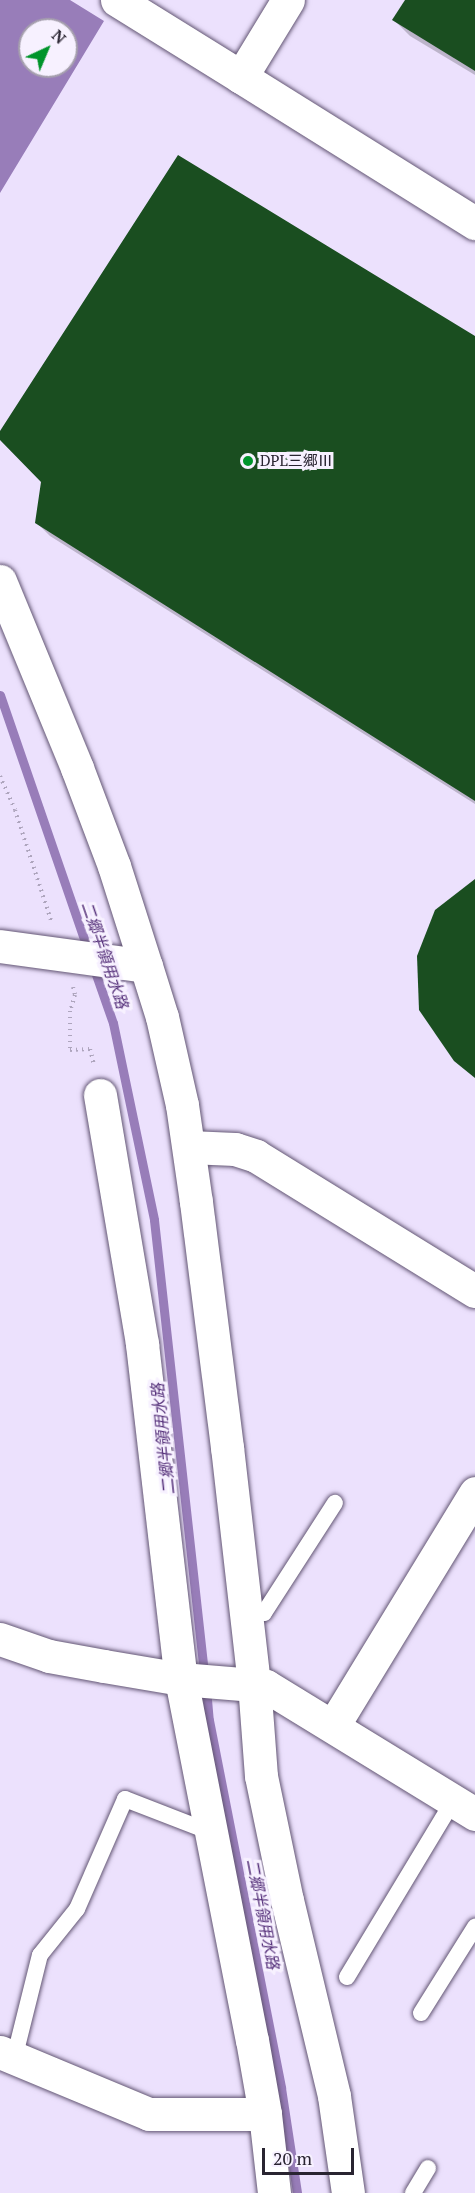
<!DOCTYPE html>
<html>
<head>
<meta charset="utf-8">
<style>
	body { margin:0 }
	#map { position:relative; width:475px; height:2193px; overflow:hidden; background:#ece1fd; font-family:"PT Serif","Noto Sans JP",serif }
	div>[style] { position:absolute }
	.water>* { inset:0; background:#987db9 }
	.shadow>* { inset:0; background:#0003 }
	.stream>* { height:9px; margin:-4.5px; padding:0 4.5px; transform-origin:4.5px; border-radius:4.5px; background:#987db9 }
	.building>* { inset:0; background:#1a4e20 }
	.path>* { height:4px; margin-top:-2px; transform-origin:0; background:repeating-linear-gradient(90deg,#aea5bd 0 1.5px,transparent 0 6px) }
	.roads { filter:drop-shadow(0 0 2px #635674) drop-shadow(0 0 2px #635674) }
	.service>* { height:16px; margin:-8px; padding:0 8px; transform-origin:8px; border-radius:8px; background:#fff }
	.minor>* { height:33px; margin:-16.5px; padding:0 16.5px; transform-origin:16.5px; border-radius:16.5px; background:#fff }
	.tertiary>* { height:33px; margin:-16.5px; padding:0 16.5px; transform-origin:16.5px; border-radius:16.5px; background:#fff }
	.dots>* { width:16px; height:16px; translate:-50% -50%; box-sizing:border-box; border:3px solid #f7f1ff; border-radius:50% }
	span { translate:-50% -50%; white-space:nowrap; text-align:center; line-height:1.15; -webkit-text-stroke:6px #f7f1ff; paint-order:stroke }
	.poi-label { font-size:15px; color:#292431 }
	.left { translate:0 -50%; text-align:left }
	.water-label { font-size:16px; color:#55307a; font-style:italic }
	.north { position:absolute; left:18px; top:18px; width:60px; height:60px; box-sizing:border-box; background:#f7f1ff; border:2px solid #a59fad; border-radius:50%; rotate:44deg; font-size:16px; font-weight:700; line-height:24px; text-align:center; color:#292431 }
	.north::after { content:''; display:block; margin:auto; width:21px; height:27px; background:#00942b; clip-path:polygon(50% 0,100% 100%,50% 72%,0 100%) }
	.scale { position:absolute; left:262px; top:2148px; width:92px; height:27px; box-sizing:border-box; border:3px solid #292431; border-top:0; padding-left:8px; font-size:18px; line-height:21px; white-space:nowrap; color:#292431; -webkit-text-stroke:4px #f7f1ff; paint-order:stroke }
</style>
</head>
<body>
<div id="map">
	<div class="water">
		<div style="clip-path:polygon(evenodd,0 0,70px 0,104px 21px,0 193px,0 0,30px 30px,66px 30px,66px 66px,30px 66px,30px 30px)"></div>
	</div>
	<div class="shadow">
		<div style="clip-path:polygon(406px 0,475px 0,475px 75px,410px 36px,394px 20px)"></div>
		<div style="clip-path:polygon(475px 338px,475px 804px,50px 536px,36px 522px,43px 481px,0 437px,0 433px)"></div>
	</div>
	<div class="stream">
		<div style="left:0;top:695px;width:270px;rotate:71deg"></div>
		<div style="left:93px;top:966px;width:60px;rotate:70.7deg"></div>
		<div style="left:113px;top:1023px;width:201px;rotate:78.2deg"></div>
		<div style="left:154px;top:1220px;width:457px;rotate:83.7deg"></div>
		<div style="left:206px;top:1688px;width:32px;rotate:85deg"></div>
		<div style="left:209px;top:1720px;width:375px;rotate:78.9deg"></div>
		<div style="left:281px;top:2088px;width:106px;rotate:81.3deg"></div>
	</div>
	<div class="building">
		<div style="clip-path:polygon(405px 0,475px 0,475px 71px,392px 20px)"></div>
		<div style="clip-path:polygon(178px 155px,475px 336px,475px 801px,35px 523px,41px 482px,0 440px,0 431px)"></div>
		<div style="clip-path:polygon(475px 879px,475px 1078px,454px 1061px,419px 1010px,417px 956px,435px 910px)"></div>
	</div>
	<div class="path">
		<div style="left:0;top:776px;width:37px;rotate:66deg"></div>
		<div style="left:15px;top:810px;width:116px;rotate:71.9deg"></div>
		<div style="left:73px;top:987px;width:8px;rotate:76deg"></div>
		<div style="left:75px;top:995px;width:17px;rotate:107deg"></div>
		<div style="left:70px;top:1011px;width:39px;rotate:90deg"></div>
		<div style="left:70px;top:1050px;width:20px;rotate:-3deg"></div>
		<div style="left:90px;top:1049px;width:16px;rotate:76deg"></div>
	</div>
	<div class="roads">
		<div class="service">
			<div style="left:246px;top:1615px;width:18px;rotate:-6deg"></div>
			<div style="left:264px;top:1613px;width:131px;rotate:-57.2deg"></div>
			<div style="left:347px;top:1977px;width:205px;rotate:-58.9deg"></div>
			<div style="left:421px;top:2013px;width:102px;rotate:-57.9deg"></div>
			<div style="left:14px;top:2059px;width:107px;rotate:-76deg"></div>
			<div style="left:40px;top:1955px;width:59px;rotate:-51.2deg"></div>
			<div style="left:77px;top:1909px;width:120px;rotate:-66.4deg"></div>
			<div style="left:125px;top:1799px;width:91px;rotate:21.2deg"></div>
			<div style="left:413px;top:2193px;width:29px;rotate:-59deg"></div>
		</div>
		<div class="minor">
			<div style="left:117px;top:0;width:146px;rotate:31.8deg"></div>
			<div style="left:241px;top:77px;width:90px;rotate:-58.6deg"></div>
			<div style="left:241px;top:77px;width:276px;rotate:32deg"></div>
			<div style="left:0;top:946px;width:147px;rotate:7.8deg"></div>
			<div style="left:100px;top:1095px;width:253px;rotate:80.4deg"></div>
			<div style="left:142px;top:1344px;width:337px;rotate:83.4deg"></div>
			<div style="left:181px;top:1679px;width:368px;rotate:78.9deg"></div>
			<div style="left:252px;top:2040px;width:75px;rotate:80deg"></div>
			<div style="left:265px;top:2114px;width:80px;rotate:83.5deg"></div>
			<div style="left:189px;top:1147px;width:46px;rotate:2.5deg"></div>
			<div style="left:235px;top:1149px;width:22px;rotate:18deg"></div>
			<div style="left:256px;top:1156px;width:257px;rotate:31.7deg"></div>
			<div style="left:196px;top:1202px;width:247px;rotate:82.8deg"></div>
			<div style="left:227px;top:1447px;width:238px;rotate:83.5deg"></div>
			<div style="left:254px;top:1683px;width:93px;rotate:85.7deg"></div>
			<div style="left:261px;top:1776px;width:127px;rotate:78.2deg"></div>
			<div style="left:287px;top:1900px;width:202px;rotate:76.5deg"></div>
			<div style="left:334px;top:2096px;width:98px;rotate:81.8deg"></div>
			<div style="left:0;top:1639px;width:52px;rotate:19.1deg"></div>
			<div style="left:49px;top:1656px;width:56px;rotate:10.3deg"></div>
			<div style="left:104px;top:1666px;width:78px;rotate:9.6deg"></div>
			<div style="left:181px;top:1679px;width:85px;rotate:4.7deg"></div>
			<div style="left:266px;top:1686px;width:245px;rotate:31.5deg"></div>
			<div style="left:333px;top:1726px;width:273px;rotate:-58.6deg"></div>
			<div style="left:0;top:2052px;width:161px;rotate:22.6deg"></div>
			<div style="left:149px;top:2114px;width:116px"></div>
		</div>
		<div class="tertiary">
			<div style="left:0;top:581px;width:202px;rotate:67.6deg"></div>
			<div style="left:77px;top:768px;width:105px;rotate:69.3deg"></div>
			<div style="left:114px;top:866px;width:105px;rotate:72.3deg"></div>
			<div style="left:146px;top:966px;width:53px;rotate:72.6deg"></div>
			<div style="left:162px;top:1017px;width:90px;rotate:77.2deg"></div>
			<div style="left:182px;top:1105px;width:98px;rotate:81.8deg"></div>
		</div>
	</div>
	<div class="dots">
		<div style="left:248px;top:461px;background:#00942b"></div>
	</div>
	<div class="poi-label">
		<span class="left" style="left:260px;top:461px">DPL三郷Ⅲ</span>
	</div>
	<div class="water-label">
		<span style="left:105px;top:955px;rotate:71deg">二郷半領用水路</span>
		<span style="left:163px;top:1439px;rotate:-96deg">二郷半領用水路</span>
		<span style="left:263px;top:1914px;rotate:79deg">二郷半領用水路</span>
	</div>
	<div class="north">N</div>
	<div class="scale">20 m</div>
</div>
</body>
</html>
